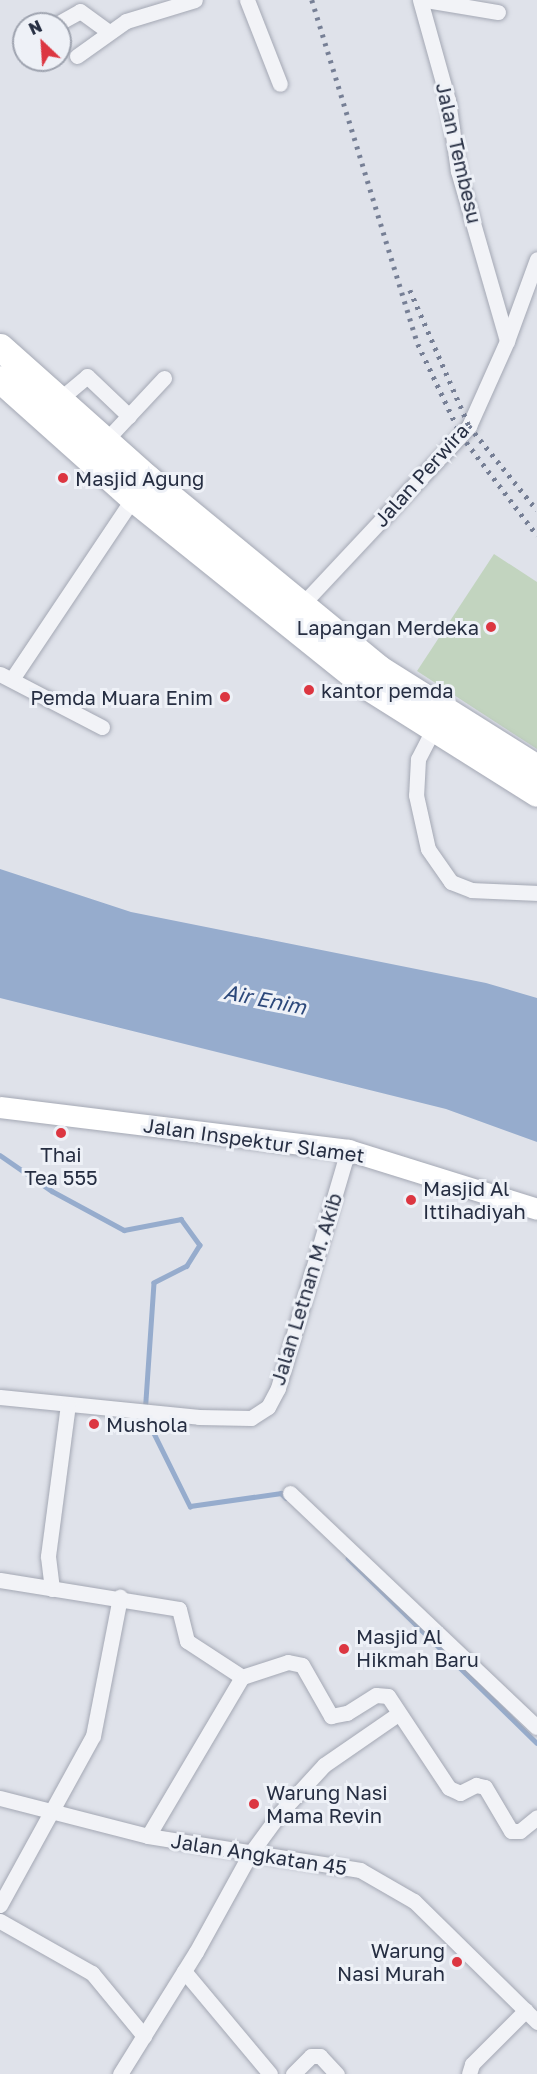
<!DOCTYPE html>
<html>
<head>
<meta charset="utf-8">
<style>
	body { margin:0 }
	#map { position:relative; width:537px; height:2074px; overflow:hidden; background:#dfe2ea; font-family:"Golos Text",sans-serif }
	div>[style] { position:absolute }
	.green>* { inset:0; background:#c2d4bf }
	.water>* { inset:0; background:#96accd }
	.stream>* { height:4.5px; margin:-2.25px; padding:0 2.25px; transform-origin:2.25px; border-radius:2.25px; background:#96accd }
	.roads { filter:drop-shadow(0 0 2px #a4a8b4) drop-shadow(0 0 2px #a4a8b4) }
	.street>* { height:15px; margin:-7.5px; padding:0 7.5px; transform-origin:7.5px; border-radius:7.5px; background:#f2f3f7 }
	.secondary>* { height:21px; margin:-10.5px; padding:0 10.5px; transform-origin:10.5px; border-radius:10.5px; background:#fff }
	.highway>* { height:27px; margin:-13.5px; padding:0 13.5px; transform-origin:13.5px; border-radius:13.5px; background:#fff }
	.rail>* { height:4.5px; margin-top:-2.25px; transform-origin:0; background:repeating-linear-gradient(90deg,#767f95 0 3px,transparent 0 9px) }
	.dots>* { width:16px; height:16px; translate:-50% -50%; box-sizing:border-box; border:3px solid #eef1f7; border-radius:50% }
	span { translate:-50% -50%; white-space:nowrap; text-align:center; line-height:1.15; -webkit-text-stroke:6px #eef1f7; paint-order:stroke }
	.street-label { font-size:20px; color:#262e42 }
	.poi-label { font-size:20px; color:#262e42 }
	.left { translate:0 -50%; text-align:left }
	.right { translate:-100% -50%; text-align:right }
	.water-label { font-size:21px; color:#2c487a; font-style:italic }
	.north { position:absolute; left:12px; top:12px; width:60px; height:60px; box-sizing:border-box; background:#eef1f7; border:2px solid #9ea3af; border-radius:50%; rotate:335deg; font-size:16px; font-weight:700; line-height:24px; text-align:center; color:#262e42 }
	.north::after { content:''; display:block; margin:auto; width:21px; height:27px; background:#dc3641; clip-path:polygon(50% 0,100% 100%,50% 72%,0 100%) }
</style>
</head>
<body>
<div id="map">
	<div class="green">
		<div style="clip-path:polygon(494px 554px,537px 582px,537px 749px,417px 671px)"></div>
	</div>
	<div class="water">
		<div style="clip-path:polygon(0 869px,131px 912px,486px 983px,537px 998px,537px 1142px,446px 1109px,0 998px)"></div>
	</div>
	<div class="stream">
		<div style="left:0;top:1155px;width:63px;rotate:34.7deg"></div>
		<div style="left:52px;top:1191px;width:82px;rotate:28.4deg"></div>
		<div style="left:124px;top:1230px;width:58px;rotate:-10.9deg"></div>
		<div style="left:181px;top:1219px;width:32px;rotate:54deg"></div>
		<div style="left:200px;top:1245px;width:25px;rotate:122deg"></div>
		<div style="left:187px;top:1266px;width:37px;rotate:153deg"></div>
		<div style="left:154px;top:1283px;width:132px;rotate:93.9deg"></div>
		<div style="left:145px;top:1415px;width:102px;rotate:63.7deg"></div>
		<div style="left:190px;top:1506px;width:92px;rotate:-8.1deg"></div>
		<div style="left:281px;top:1493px;width:7px;rotate:45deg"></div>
		<div style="left:348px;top:1558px;width:264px;rotate:44.4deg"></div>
	</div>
	<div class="roads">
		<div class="street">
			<div style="left:247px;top:0;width:90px;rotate:68.6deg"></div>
			<div style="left:420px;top:0;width:104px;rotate:74.4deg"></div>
			<div style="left:448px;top:100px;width:72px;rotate:82deg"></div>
			<div style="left:458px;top:171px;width:177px;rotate:73.9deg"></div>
			<div style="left:426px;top:0;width:73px;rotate:9.5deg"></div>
			<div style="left:57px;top:24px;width:26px;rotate:-29deg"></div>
			<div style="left:80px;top:11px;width:34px;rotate:36deg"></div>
			<div style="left:77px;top:56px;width:60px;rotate:-35.5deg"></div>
			<div style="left:126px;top:21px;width:72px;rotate:-16.9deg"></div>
			<div style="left:61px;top:398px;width:34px;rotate:-40deg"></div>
			<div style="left:87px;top:376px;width:58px;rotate:43.6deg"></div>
			<div style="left:106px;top:440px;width:85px;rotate:-46.9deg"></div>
			<div style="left:297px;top:610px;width:252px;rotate:-46.9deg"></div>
			<div style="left:469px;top:426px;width:93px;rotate:-65.9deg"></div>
			<div style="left:507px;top:341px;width:87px;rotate:-69.9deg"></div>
			<div style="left:0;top:674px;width:115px;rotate:27.5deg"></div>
			<div style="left:12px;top:679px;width:225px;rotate:-56.2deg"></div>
			<div style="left:437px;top:722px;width:42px;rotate:117.2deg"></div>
			<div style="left:418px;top:759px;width:36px;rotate:93deg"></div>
			<div style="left:416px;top:795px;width:55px;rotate:77.5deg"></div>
			<div style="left:428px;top:849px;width:40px;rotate:55.1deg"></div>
			<div style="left:451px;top:882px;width:22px;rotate:21deg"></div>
			<div style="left:472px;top:890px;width:65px;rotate:2.6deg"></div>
			<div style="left:0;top:1397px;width:200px;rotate:5.7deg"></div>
			<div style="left:199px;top:1417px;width:52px;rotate:1.1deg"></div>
			<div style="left:251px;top:1418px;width:20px;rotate:-33deg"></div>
			<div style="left:268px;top:1407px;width:21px;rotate:-62deg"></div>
			<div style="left:278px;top:1388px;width:248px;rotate:-73.6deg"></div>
			<div style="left:290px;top:1493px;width:340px;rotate:43.5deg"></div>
			<div style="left:0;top:1580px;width:181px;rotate:9.2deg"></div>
			<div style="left:179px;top:1609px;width:33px;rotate:76deg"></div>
			<div style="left:187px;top:1641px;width:66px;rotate:33.2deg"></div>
			<div style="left:52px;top:1589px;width:33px;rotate:-97deg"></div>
			<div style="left:48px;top:1556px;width:152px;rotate:-82.5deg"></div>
			<div style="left:0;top:1798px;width:153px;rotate:14.4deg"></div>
			<div style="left:148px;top:1836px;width:215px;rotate:9.1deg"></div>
			<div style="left:360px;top:1870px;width:62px;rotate:29.9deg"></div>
			<div style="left:414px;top:1901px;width:173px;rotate:44.5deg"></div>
			<div style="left:148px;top:1836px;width:185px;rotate:-59.4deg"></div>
			<div style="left:242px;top:1677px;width:48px;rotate:-18.1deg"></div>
			<div style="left:288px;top:1662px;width:14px;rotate:12deg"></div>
			<div style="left:302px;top:1665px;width:59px;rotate:60.4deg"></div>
			<div style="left:331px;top:1716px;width:16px;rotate:-11deg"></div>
			<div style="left:347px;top:1713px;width:34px;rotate:-32deg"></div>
			<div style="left:376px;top:1695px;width:12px;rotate:5deg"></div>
			<div style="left:388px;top:1696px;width:110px;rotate:56.5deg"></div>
			<div style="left:449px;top:1788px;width:12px;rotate:24deg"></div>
			<div style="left:460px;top:1793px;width:18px;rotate:-27deg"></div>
			<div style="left:476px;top:1785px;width:9px;rotate:13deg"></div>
			<div style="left:485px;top:1787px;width:51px;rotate:59.4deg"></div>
			<div style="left:511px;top:1831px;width:9px"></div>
			<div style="left:520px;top:1831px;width:22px;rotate:-39deg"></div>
			<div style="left:0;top:1905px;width:193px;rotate:-61.2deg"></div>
			<div style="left:93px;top:1736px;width:142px;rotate:-79deg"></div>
			<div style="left:0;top:1921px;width:106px;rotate:29.5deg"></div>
			<div style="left:92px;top:1973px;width:82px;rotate:50.5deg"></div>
			<div style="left:184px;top:1971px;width:134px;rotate:50.1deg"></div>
			<div style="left:120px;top:2074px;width:144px;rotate:-58.1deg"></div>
			<div style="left:196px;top:1952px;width:112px;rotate:-61.1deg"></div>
			<div style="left:250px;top:1854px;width:51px;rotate:-53.8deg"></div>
			<div style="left:280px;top:1813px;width:65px;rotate:-47.5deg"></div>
			<div style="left:324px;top:1765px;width:90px;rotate:-34.6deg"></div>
			<div style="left:293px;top:2074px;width:25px;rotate:-45deg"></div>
			<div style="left:311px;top:2056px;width:9px"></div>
			<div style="left:320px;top:2056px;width:25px;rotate:47deg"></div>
			<div style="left:469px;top:2074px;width:10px;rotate:-73deg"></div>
			<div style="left:472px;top:2064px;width:76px;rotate:-45deg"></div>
		</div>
		<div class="secondary">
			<div style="left:0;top:1107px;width:351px;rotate:7deg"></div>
			<div style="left:348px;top:1150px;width:198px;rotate:17.3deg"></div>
		</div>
		<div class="highway">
			<div style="left:0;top:347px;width:197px;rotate:41.7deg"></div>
			<div style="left:147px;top:478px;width:299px;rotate:39.4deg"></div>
			<div style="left:378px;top:668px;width:188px;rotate:32.2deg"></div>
			<div style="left:0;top:379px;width:178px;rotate:41.8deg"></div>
			<div style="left:133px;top:498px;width:297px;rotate:38.8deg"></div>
			<div style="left:364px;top:684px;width:204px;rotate:32.2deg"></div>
		</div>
	</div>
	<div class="rail">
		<div style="left:312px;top:0;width:360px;rotate:72.9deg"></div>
		<div style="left:418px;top:344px;width:101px;rotate:64.7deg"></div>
		<div style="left:461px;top:435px;width:126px;rotate:52.8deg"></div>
		<div style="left:410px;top:290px;width:148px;rotate:66.5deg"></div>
		<div style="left:469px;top:426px;width:108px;rotate:51deg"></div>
	</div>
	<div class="dots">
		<div style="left:63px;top:478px;background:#dc3641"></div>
		<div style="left:491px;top:627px;background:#dc3641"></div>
		<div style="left:309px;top:690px;background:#dc3641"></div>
		<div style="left:225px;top:697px;background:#dc3641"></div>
		<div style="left:61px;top:1133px;background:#dc3641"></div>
		<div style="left:411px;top:1200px;background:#dc3641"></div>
		<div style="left:94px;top:1424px;background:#dc3641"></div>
		<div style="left:344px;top:1649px;background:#dc3641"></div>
		<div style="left:254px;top:1804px;background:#dc3641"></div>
		<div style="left:457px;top:1962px;background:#dc3641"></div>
	</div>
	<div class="street-label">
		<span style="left:459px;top:153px;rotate:77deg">Jalan Tembesu</span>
		<span style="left:421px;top:475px;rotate:-48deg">Jalan Perwira</span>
		<span style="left:254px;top:1140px;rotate:8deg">Jalan Inspektur Slamet</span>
		<span style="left:306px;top:1289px;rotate:-73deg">Jalan Letnan M. Akib</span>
		<span style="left:259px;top:1854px;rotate:9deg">Jalan Angkatan 45</span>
	</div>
	<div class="poi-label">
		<span class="left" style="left:75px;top:478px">Masjid Agung</span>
		<span class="right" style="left:479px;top:627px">Lapangan Merdeka</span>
		<span class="left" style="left:321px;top:690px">kantor pemda</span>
		<span class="right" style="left:213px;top:697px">Pemda Muara Enim</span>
		<span style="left:61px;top:1166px">Thai<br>Tea 555</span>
		<span class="left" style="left:423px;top:1200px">Masjid Al<br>Ittihadiyah</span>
		<span class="left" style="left:106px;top:1424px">Mushola</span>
		<span class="left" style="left:356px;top:1648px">Masjid Al<br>Hikmah Baru</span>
		<span class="left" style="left:266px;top:1804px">Warung Nasi<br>Mama Revin</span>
		<span class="right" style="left:445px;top:1962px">Warung<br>Nasi Murah</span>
	</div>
	<div class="water-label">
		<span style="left:265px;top:999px;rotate:11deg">Air Enim</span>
	</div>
	<div class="north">N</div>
</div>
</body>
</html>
